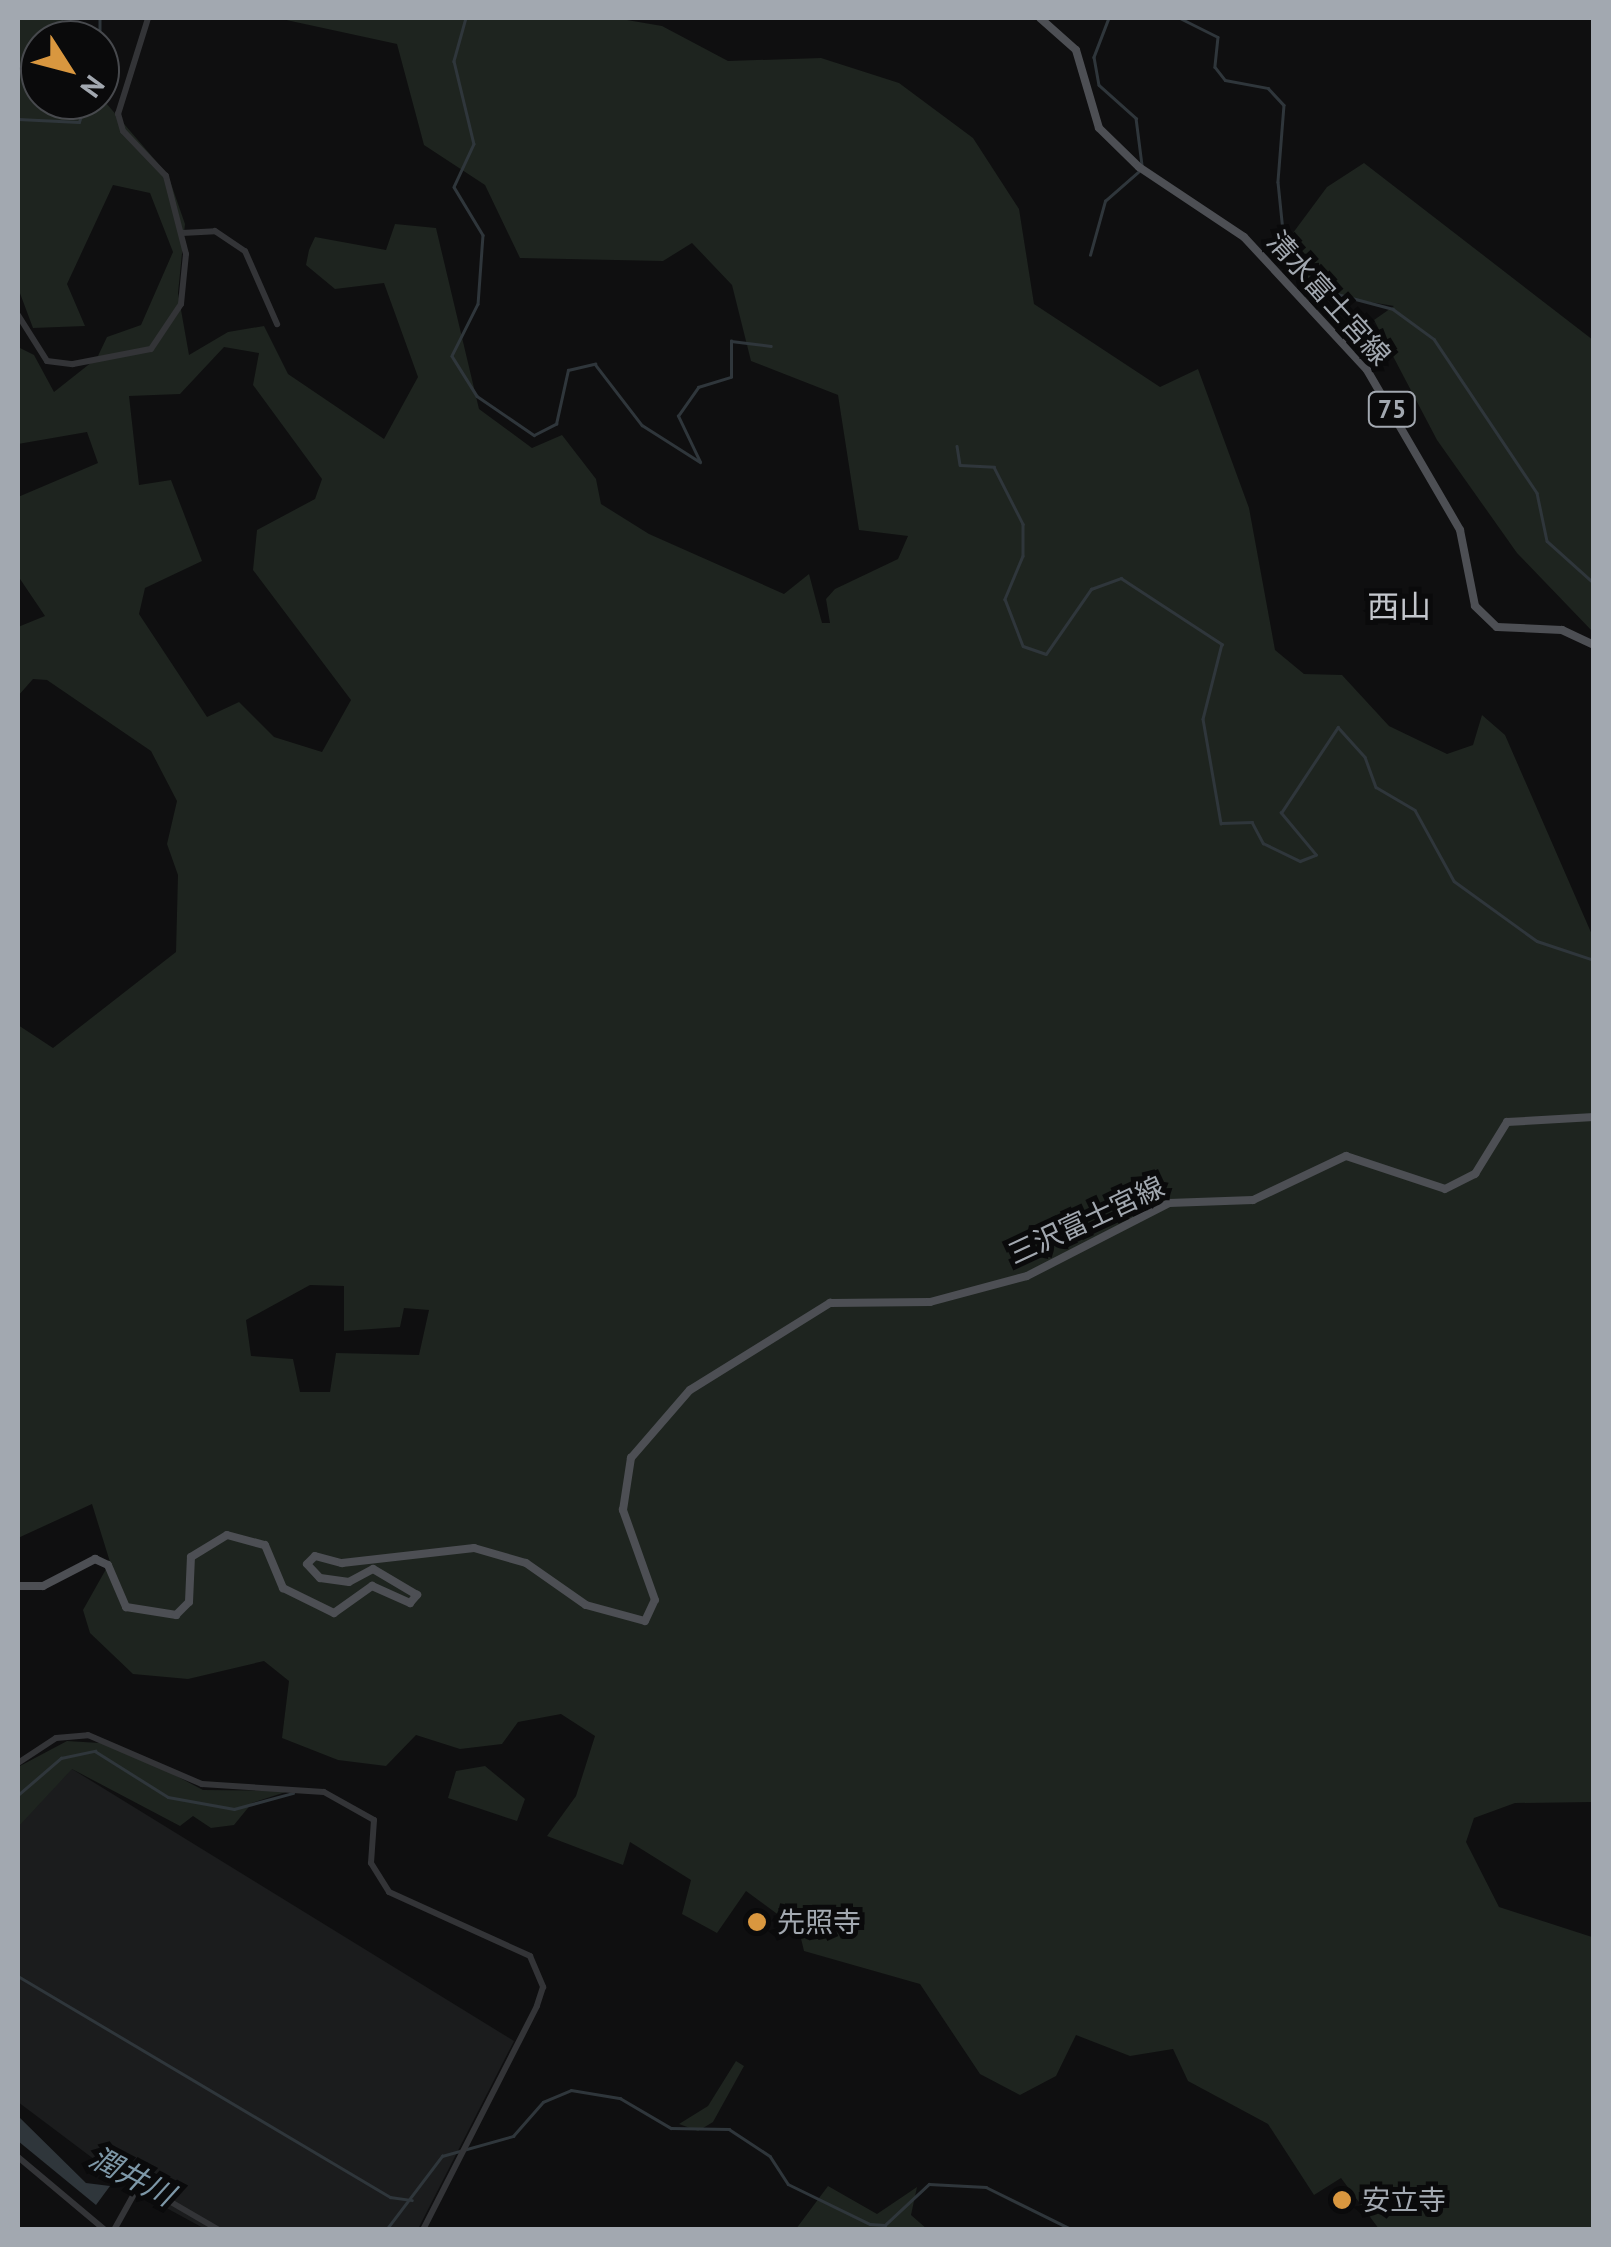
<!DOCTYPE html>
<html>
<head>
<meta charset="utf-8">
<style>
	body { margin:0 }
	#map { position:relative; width:1611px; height:2247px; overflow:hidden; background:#0f0f10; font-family:"PT Sans","Noto Sans JP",sans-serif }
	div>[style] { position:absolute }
	.built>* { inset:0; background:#1b1c1d }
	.green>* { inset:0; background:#1e241f }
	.water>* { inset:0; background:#2f363b }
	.stream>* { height:2.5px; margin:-1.25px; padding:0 1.25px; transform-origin:1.25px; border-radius:1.25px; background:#2f363b }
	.minor>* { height:6px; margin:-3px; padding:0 3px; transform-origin:3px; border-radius:3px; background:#333437 }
	.major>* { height:8px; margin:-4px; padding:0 4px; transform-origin:4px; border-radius:4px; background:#4d4f54 }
	.dots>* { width:28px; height:28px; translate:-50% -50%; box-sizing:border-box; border:5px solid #0a0a0b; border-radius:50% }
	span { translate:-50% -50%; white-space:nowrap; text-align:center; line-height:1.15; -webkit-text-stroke:10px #0a0a0b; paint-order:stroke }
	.shield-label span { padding:2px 8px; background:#0a0a0b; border:2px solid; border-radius:8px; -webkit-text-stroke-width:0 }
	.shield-label { font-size:25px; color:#a2a8b0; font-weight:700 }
	.street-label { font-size:28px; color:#a2a8b0 }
	.poi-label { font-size:28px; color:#a2a8b0 }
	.left { translate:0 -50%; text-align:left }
	.water-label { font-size:30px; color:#7d97a7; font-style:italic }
	.quarter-label { font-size:32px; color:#c3c6cc }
	.frame { position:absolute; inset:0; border:20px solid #a2a8b0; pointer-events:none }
	.north { position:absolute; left:20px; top:20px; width:100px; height:100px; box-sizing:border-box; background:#0a0a0b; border:2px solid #47494d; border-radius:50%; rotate:126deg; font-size:28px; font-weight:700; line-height:40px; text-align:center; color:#a2a8b0 }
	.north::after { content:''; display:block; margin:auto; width:35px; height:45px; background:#d9973f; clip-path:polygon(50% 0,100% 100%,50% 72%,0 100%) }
</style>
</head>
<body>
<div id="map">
	<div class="built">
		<div style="clip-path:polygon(46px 1753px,514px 2041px,418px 2229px,205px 2229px,139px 2193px,18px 2102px,18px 1771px)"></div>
	</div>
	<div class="green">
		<div style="clip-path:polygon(evenodd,18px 18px,63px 18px,64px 40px,40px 40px,40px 100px,100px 96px,168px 175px,185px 224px,178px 293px,189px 355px,228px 332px,264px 326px,288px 374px,384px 439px,418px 377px,384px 283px,335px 289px,306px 265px,309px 250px,315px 237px,386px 250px,395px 224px,436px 228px,479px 409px,532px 448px,562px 435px,596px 479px,601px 504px,649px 534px,784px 594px,809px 574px,822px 623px,830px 623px,826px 599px,835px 589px,898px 559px,908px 536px,859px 530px,838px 395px,751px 361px,732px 285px,692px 243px,663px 261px,520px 258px,485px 185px,424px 145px,397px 44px,277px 18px,627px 20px,662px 26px,728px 61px,821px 58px,899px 83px,973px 138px,1019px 209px,1034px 304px,1160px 387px,1198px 369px,1249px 508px,1275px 650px,1304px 674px,1342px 675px,1389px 726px,1447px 754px,1473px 745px,1482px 715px,1505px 735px,1593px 937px,1593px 1802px,1515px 1803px,1474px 1818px,1466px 1842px,1499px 1907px,1592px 1937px,1593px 2229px,1379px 2229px,1341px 2178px,1314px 2195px,1268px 2124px,1188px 2081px,1173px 2049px,1130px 2056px,1076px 2035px,1056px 2076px,1020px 2095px,980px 2074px,920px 1984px,804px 1951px,799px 1930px,746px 1891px,717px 1933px,682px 1914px,691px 1880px,630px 1842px,623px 1865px,547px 1836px,576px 1796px,595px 1736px,561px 1714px,518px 1722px,502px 1744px,460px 1749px,416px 1735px,386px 1766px,338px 1760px,282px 1738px,289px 1681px,264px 1661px,188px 1679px,133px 1674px,90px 1633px,83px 1610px,110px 1562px,92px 1504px,18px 1538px,18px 1025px,53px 1048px,176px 952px,178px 875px,167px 844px,177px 801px,151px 751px,47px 680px,33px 679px,18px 696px,18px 627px,45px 616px,18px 576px,18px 497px,98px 463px,87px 432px,18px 444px,18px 347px,34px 355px,54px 392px,97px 358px,107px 337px,141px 325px,173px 252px,150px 193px,113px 185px,67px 284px,85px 326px,33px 328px,18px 288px,18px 18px,224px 347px,259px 353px,253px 385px,322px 479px,315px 499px,257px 530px,253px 570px,351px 700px,322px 752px,274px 737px,239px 702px,207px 717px,139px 614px,145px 588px,202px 561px,171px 480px,139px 485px,129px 396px,180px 394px,224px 347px,18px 18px,310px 1285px,344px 1286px,344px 1331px,400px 1327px,404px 1308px,429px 1310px,419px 1355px,336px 1353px,330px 1392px,300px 1392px,293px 1359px,251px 1356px,246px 1320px,310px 1285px)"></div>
		<div style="clip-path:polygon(1364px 163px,1593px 340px,1593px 632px,1517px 553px,1437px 440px,1374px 320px,1394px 306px,1316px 293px,1287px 241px,1327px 187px)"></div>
		<div style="clip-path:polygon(67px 1741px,116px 1744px,203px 1790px,289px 1791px,252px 1803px,234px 1825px,211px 1828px,193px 1816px,180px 1826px,72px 1769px,18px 1827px,18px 1767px)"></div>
		<div style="clip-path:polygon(485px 1766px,525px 1799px,517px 1821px,448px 1798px,456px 1771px)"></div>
		<div style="clip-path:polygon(736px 2061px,744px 2066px,713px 2122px,698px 2131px,679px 2124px,708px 2106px)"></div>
		<div style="clip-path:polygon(828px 2186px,877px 2214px,917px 2187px,911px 2215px,927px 2229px,796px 2229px)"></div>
	</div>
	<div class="water">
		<div style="clip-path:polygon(18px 2116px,86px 2183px,110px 2186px,96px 2205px,18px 2141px)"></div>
	</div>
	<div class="stream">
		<div style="left:100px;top:18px;width:23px;rotate:90deg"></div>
		<div style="left:466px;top:18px;width:45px;rotate:105.6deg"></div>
		<div style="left:454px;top:61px;width:85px;rotate:76.5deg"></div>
		<div style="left:474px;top:144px;width:47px;rotate:114.9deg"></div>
		<div style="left:454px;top:187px;width:56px;rotate:58.9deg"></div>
		<div style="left:483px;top:235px;width:69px;rotate:94.1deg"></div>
		<div style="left:478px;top:304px;width:58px;rotate:116.6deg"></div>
		<div style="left:452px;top:356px;width:47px;rotate:58deg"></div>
		<div style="left:477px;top:396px;width:69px;rotate:34.4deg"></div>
		<div style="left:534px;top:435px;width:25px;rotate:-27deg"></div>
		<div style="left:556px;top:424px;width:55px;rotate:-77.5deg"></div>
		<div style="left:568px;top:370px;width:28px;rotate:-13deg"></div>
		<div style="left:595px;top:364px;width:77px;rotate:52.4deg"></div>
		<div style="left:642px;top:425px;width:69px;rotate:32.5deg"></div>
		<div style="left:700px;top:462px;width:51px;rotate:-115.6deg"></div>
		<div style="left:678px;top:416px;width:35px;rotate:-55deg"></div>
		<div style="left:698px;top:387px;width:34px;rotate:-17deg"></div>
		<div style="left:731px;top:377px;width:36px;rotate:-90deg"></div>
		<div style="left:731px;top:341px;width:40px;rotate:7.1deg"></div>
		<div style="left:1109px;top:18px;width:42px;rotate:111deg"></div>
		<div style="left:1094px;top:57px;width:28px;rotate:80deg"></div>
		<div style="left:1099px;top:85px;width:50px;rotate:41.7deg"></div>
		<div style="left:1136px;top:118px;width:47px;rotate:82.7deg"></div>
		<div style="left:1180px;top:18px;width:42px;rotate:26.6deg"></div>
		<div style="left:1218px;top:37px;width:30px;rotate:96deg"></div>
		<div style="left:1215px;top:67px;width:16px;rotate:52deg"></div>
		<div style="left:1225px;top:80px;width:44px;rotate:10.5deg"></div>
		<div style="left:1268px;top:88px;width:23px;rotate:47deg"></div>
		<div style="left:1284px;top:105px;width:77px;rotate:94.5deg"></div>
		<div style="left:1278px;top:182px;width:59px;rotate:84.2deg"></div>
		<div style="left:1284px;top:241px;width:48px;rotate:66.6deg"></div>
		<div style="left:1303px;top:285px;width:93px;rotate:14.9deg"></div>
		<div style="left:1393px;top:309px;width:51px;rotate:36.2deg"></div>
		<div style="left:1434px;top:339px;width:185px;rotate:56.2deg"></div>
		<div style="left:1537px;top:493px;width:49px;rotate:78.2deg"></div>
		<div style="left:1547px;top:541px;width:63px;rotate:41.8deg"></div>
		<div style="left:18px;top:119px;width:61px;rotate:2.8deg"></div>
		<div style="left:79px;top:122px;width:23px;rotate:-72deg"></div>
		<div style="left:1090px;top:255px;width:56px;rotate:-74.5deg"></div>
		<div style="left:1105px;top:201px;width:44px;rotate:-41.3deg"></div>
		<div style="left:957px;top:446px;width:19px;rotate:81deg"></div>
		<div style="left:960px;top:465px;width:34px;rotate:3deg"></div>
		<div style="left:994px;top:467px;width:64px;rotate:63deg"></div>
		<div style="left:1023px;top:524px;width:32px;rotate:90deg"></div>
		<div style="left:1023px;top:556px;width:47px;rotate:112.7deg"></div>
		<div style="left:1005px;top:599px;width:50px;rotate:69deg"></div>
		<div style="left:1023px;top:646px;width:24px;rotate:19deg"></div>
		<div style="left:1046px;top:654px;width:79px;rotate:-55.3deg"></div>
		<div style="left:1091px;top:589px;width:32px;rotate:-20deg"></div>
		<div style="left:1121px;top:578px;width:121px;rotate:33.2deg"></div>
		<div style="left:1222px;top:644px;width:77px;rotate:104.2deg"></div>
		<div style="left:1203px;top:719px;width:106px;rotate:80.2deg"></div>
		<div style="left:1221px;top:823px;width:31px;rotate:-2deg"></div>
		<div style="left:1252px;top:822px;width:24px;rotate:62deg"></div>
		<div style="left:1263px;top:843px;width:41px;rotate:25.9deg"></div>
		<div style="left:1300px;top:861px;width:17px;rotate:-21deg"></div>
		<div style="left:1316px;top:855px;width:55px;rotate:-129.8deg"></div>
		<div style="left:1281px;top:813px;width:103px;rotate:-56.5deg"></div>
		<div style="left:1338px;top:727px;width:40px;rotate:48deg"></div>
		<div style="left:1365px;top:757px;width:32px;rotate:70deg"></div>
		<div style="left:1376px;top:787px;width:45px;rotate:30.5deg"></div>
		<div style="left:1415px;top:810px;width:81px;rotate:61.2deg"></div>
		<div style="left:1454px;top:881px;width:102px;rotate:35.9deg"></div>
		<div style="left:1537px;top:941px;width:60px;rotate:18.4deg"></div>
		<div style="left:18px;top:1795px;width:57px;rotate:-40.7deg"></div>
		<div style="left:61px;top:1758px;width:35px;rotate:-12deg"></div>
		<div style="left:95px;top:1751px;width:86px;rotate:32.2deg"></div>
		<div style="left:168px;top:1797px;width:67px;rotate:10.3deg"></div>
		<div style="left:234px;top:1809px;width:61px;rotate:-15.2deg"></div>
		<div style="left:18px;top:1976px;width:433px;rotate:30.7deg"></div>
		<div style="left:390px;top:2197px;width:22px;rotate:8deg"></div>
		<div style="left:386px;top:2230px;width:93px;rotate:-52.9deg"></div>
		<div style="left:442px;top:2156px;width:74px;rotate:-15.7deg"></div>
		<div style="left:513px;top:2136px;width:45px;rotate:-48.6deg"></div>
		<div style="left:543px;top:2102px;width:30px;rotate:-23deg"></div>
		<div style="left:571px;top:2090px;width:50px;rotate:9.3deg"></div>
		<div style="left:620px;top:2098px;width:59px;rotate:30.5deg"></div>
		<div style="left:671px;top:2128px;width:58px;rotate:1deg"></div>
		<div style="left:729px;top:2129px;width:49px;rotate:33.4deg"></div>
		<div style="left:770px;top:2156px;width:33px;rotate:57deg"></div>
		<div style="left:788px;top:2184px;width:91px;rotate:26deg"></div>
		<div style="left:870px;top:2224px;width:15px;rotate:4deg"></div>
		<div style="left:885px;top:2225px;width:60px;rotate:-43deg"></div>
		<div style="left:929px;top:2184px;width:57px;rotate:3deg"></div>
		<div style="left:986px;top:2187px;width:97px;rotate:26.3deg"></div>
	</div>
	<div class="minor">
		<div style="left:182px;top:233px;width:33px;rotate:-3deg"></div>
		<div style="left:215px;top:231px;width:36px;rotate:34deg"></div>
		<div style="left:245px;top:251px;width:80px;rotate:66.3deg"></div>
		<div style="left:18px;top:315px;width:54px;rotate:57.8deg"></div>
		<div style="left:47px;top:361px;width:26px;rotate:7deg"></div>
		<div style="left:73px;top:364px;width:79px;rotate:-10.9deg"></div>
		<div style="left:151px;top:349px;width:54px;rotate:-56.3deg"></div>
		<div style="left:181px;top:304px;width:50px;rotate:-84.3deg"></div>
		<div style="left:186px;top:254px;width:81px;rotate:-104.4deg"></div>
		<div style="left:166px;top:176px;width:62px;rotate:-133.7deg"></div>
		<div style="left:123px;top:131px;width:18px;rotate:-106deg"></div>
		<div style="left:118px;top:114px;width:101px;rotate:-72.6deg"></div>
		<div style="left:18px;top:1763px;width:45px;rotate:-33.3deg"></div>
		<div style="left:56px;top:1738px;width:32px;rotate:-5deg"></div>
		<div style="left:88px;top:1735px;width:124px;rotate:23.3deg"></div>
		<div style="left:202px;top:1784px;width:122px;rotate:3.8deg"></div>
		<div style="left:324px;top:1792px;width:57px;rotate:29.2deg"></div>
		<div style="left:374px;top:1820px;width:43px;rotate:94deg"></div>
		<div style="left:371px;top:1863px;width:34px;rotate:58deg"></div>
		<div style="left:389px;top:1892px;width:155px;rotate:24.4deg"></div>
		<div style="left:530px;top:1956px;width:34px;rotate:67deg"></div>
		<div style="left:543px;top:1987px;width:20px;rotate:108deg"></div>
		<div style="left:537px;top:2006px;width:251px;rotate:117deg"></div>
		<div style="left:18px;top:2157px;width:114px;rotate:40deg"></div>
		<div style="left:114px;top:2230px;width:41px;rotate:-60.9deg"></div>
		<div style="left:134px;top:2194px;width:18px;rotate:-9deg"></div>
		<div style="left:152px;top:2191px;width:78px;rotate:30.2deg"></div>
	</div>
	<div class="major">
		<div style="left:1040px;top:18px;width:48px;rotate:41.6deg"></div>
		<div style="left:1076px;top:50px;width:81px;rotate:73.6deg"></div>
		<div style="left:1099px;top:128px;width:56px;rotate:44.3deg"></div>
		<div style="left:1139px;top:167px;width:126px;rotate:33.7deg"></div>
		<div style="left:1244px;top:237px;width:181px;rotate:47.2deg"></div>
		<div style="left:1367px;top:370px;width:185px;rotate:59.8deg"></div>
		<div style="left:1460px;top:530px;width:77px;rotate:78.8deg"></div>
		<div style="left:1475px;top:606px;width:30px;rotate:44deg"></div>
		<div style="left:1497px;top:627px;width:65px;rotate:2.6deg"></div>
		<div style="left:1562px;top:630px;width:35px;rotate:25deg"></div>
		<div style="left:18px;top:1586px;width:25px"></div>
		<div style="left:43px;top:1586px;width:59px;rotate:-27.4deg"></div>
		<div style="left:95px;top:1559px;width:14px;rotate:25deg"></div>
		<div style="left:108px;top:1565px;width:46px;rotate:66.8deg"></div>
		<div style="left:126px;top:1607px;width:51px;rotate:9.1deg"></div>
		<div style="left:176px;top:1615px;width:18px;rotate:-45deg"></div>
		<div style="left:189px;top:1602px;width:45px;rotate:-87.5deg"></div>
		<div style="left:191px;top:1557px;width:42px;rotate:-31.4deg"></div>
		<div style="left:227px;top:1535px;width:39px;rotate:15deg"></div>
		<div style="left:265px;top:1545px;width:47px;rotate:67.3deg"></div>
		<div style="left:283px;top:1588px;width:57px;rotate:26.1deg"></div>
		<div style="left:334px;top:1613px;width:47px;rotate:-35.4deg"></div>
		<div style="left:372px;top:1586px;width:42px;rotate:24.1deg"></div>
		<div style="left:410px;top:1603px;width:11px;rotate:-49deg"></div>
		<div style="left:417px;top:1595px;width:51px;rotate:-149.4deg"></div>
		<div style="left:373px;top:1569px;width:27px;rotate:152deg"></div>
		<div style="left:349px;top:1582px;width:29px;rotate:-172deg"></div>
		<div style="left:320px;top:1578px;width:19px;rotate:-133deg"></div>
		<div style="left:307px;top:1564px;width:11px;rotate:-45deg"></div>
		<div style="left:315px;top:1556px;width:28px;rotate:15deg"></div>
		<div style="left:342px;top:1563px;width:133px;rotate:-6.5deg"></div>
		<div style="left:474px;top:1548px;width:54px;rotate:16.1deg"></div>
		<div style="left:526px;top:1563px;width:73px;rotate:35deg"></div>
		<div style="left:586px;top:1605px;width:61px;rotate:15.2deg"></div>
		<div style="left:645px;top:1621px;width:23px;rotate:-65deg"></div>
		<div style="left:655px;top:1600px;width:96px;rotate:-109.6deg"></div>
		<div style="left:623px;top:1510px;width:53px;rotate:-81.3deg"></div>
		<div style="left:631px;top:1458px;width:90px;rotate:-49.1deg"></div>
		<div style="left:690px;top:1390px;width:165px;rotate:-31.9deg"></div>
		<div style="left:830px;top:1303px;width:100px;rotate:-0.6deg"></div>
		<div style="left:930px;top:1302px;width:100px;rotate:-15deg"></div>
		<div style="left:1027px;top:1276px;width:160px;rotate:-27.2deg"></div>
		<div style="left:1169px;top:1203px;width:84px;rotate:-2deg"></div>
		<div style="left:1253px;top:1200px;width:103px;rotate:-25.3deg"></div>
		<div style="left:1346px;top:1156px;width:104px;rotate:18.4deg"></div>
		<div style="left:1445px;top:1189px;width:34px;rotate:-27deg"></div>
		<div style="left:1475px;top:1174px;width:61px;rotate:-58.4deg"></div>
		<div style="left:1507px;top:1122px;width:87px;rotate:-3.3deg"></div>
	</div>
	<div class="dots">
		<div style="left:757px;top:1922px;background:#d9973f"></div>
		<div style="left:1342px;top:2200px;background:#d9973f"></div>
	</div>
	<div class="shield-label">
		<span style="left:1392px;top:409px">75</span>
	</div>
	<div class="street-label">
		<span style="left:1329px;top:298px;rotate:48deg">清水富士宮線</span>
		<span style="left:1086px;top:1220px;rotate:-25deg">三沢富士宮線</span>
	</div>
	<div class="poi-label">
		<span class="left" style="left:777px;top:1922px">先照寺</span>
		<span class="left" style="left:1362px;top:2200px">安立寺</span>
	</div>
	<div class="water-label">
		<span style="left:132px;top:2176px;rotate:28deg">潤井川</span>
	</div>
	<div class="quarter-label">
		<span style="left:1399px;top:606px">西山</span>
	</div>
	<div class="frame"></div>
	<div class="north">N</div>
</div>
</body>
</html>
